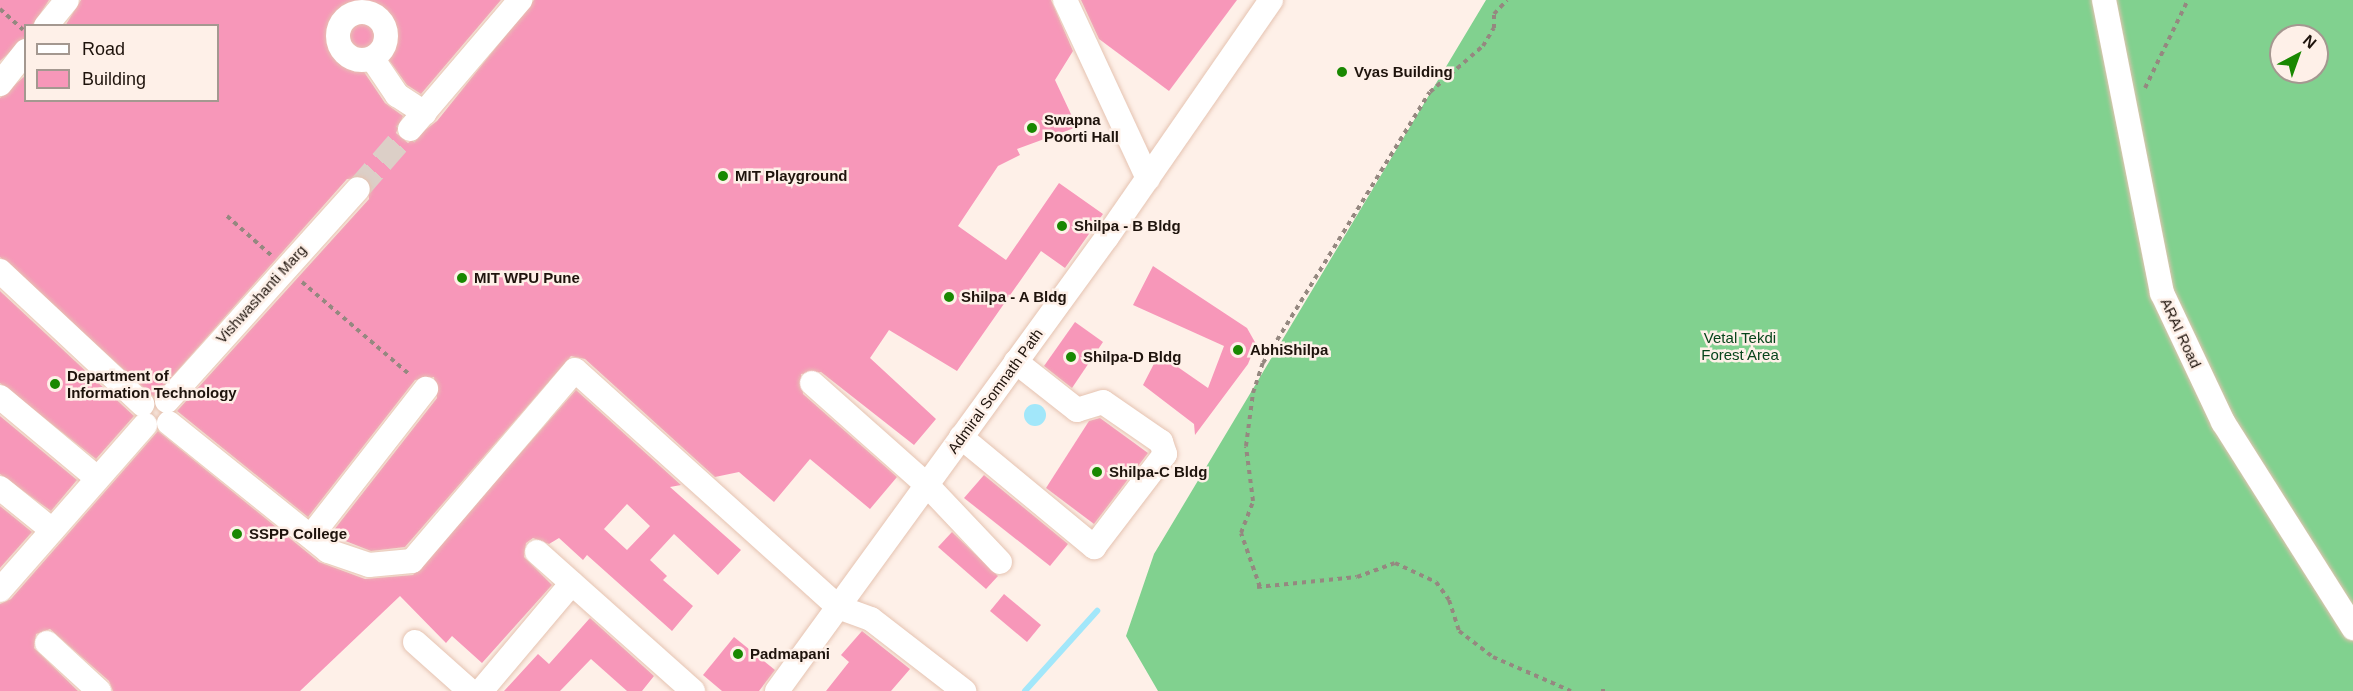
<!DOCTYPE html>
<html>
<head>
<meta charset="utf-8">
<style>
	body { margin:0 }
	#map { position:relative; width:2353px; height:691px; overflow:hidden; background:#fef0e8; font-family:Helvetica,sans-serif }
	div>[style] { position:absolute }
	.forest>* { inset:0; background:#81d18f }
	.water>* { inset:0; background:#a2e7fa }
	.round { border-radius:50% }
	.stream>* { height:6px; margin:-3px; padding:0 3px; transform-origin:3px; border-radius:3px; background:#a2e7fa }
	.building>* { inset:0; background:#f797b9 }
	.minor-tunnel>* { height:24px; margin-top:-12px; transform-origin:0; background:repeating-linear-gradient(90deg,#dccfc7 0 24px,transparent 0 36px) }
	.path>* { height:4px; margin-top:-2px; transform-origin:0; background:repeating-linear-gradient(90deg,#958880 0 4.5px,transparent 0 9px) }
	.roads { filter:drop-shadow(0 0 2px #e5c3b1) drop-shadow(0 0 2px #e5c3b1) }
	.minor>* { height:24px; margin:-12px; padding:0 12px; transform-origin:12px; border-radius:12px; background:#fff }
	.minor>.ring { margin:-12px; padding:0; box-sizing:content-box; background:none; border:24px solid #fff; border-radius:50% }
	.dots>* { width:16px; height:16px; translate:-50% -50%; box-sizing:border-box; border:3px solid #fef0e8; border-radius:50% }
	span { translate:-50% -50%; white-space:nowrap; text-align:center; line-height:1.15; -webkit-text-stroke:5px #fef0e8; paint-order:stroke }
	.poi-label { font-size:15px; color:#1e130c; font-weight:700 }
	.left { translate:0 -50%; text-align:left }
	.street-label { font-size:15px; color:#1e130c }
	.park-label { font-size:15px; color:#07441a }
	.legend { position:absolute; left:24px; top:24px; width:195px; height:78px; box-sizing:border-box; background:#fef0e8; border:2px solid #a49890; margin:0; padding:8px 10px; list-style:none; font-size:18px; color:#1e130c }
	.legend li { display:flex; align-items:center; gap:12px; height:30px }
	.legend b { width:30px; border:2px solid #a49890 }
	.north { position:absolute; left:2269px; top:24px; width:60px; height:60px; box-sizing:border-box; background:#fef0e8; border:2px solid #a49890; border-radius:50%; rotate:41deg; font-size:16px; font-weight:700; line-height:24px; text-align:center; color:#1e130c }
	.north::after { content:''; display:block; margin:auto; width:21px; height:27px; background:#198801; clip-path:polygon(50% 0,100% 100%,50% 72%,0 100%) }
</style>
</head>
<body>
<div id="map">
	<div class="forest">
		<div style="clip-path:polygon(evenodd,1486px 0,2353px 0,2353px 691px,1158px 691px,1126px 636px,1154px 554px,1486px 0,2281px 36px,2317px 36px,2317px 72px,2281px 72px,2281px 36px)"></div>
	</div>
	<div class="water">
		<div class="round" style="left:1024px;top:404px;width:22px;height:22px"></div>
	</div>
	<div class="stream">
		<div style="left:1025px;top:691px;width:108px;rotate:-48deg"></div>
	</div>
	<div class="building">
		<div style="clip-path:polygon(0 0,49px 0,32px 26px,26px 26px,26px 37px,0 61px)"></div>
		<div style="clip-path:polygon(81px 0,501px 0,421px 94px,407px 85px,379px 46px,360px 51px,360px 66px,385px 103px,403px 116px,396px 133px,408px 143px,437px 121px,534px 0,1051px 0,1073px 51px,1055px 80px,1077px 127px,1017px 149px,1020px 155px,998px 166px,958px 226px,1006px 260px,1059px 183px,1103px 214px,1065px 268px,1041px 251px,957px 371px,889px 330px,870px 358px,936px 419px,914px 445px,821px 372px,801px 374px,803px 394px,897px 477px,870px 509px,810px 459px,774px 502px,739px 472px,715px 477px,585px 359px,571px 356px,405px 547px,371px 551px,330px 535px,437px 398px,434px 377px,415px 380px,308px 517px,177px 411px,369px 199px,367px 178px,347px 179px,154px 397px,0 257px,0 98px,26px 75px,26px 100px,218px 100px,218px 26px,65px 26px)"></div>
		<div style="clip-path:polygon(1081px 0,1237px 0,1169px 91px,1099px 39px)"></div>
		<div style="clip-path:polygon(1153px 266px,1247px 328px,1256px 344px,1248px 364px,1195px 435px,1194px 424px,1143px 385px,1159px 354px,1208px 388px,1224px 346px,1133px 305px)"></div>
		<div style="clip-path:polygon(0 291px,134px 416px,96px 459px,0 383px)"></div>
		<div style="clip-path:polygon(1075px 322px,1103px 342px,1072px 388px,1044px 366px)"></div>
		<div style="clip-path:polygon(evenodd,576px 390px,681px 485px,670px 487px,741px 550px,718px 575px,674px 534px,650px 560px,667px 576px,663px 580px,693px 606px,672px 631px,587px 555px,583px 560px,559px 538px,549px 544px,533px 538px,526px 543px,524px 557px,552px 585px,482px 663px,452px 636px,446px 643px,400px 596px,300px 691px,113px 691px,109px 681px,50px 629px,36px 634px,34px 648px,78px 691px,0 691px,0 604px,11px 599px,158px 431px,319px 562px,365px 579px,413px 575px,576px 390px,627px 504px,650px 526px,627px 550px,604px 529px,627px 504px)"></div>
		<div style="clip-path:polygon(0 416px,77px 480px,51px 511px,0 474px)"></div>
		<div style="clip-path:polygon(1100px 418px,1148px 453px,1094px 524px,1046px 488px,1089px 421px)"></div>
		<div style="clip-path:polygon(984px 475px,1068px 544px,1050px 566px,964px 498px)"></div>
		<div style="clip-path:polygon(0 506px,32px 532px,0 568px)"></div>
		<div style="clip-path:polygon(952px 532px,998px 576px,986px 589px,938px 547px)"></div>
		<div style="clip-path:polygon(1004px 594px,1041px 625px,1027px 642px,990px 611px)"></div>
		<div style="clip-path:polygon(590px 618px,654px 676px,642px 691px,627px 691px,591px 659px,560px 691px,504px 691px,538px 654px,549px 664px)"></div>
		<div style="clip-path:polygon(862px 631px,910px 669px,891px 691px,826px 691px,849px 662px,841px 655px)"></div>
		<div style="clip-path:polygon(734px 637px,775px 670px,759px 691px,722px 691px,703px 675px)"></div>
	</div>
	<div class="minor-tunnel">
		<div style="left:358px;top:189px;width:79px;rotate:-49.1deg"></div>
	</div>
	<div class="path">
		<div style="left:0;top:9px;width:31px;rotate:42deg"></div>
		<div style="left:2145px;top:88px;width:98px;rotate:-64deg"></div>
		<div style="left:227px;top:216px;width:59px;rotate:41.6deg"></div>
		<div style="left:302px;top:282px;width:143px;rotate:40.7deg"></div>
		<div style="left:1257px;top:587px;width:100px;rotate:-5.7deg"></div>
		<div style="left:1357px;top:577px;width:40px;rotate:-20.2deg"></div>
		<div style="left:1395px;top:563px;width:45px;rotate:24.9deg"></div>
		<div style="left:1436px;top:582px;width:22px;rotate:54deg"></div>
		<div style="left:1449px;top:600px;width:33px;rotate:72deg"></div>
		<div style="left:1459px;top:631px;width:43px;rotate:37.4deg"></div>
		<div style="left:1493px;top:657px;width:85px;rotate:23.6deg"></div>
		<div style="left:1260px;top:587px;width:57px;rotate:-109.4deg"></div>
		<div style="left:1241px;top:533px;width:34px;rotate:-69deg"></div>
		<div style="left:1253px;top:501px;width:55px;rotate:-97.3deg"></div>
		<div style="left:1246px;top:446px;width:53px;rotate:-82.5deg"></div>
		<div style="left:1253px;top:393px;width:32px;rotate:-72deg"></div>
		<div style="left:1263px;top:363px;width:318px;rotate:-58.4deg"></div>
		<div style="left:1430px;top:92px;width:70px;rotate:-41deg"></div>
		<div style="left:1483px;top:46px;width:21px;rotate:-59deg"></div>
		<div style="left:1494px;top:28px;width:14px;rotate:-90deg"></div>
		<div style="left:1494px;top:14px;width:19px;rotate:-47deg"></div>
		<div style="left:1601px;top:691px;width:8px"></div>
	</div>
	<div class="roads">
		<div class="minor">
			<div style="left:1065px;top:0;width:197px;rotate:65.1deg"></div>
			<div style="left:2104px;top:0;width:299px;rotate:78.8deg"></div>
			<div style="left:2162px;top:293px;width:143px;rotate:64.7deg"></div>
			<div style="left:2223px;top:422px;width:244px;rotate:57.7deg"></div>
			<div class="ring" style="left:338px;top:12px;width:24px;height:24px"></div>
			<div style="left:46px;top:26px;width:33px;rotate:-51deg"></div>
			<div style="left:372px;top:58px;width:45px;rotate:56deg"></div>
			<div style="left:397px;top:95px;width:33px;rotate:33deg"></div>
			<div style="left:0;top:84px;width:42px;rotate:-51.8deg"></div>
			<div style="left:410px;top:129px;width:170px;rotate:-49.5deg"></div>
			<div style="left:0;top:271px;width:195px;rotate:43.1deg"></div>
			<div style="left:812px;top:383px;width:154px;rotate:41.6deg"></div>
			<div style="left:927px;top:485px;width:106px;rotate:46.5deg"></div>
			<div style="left:0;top:397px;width:126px;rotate:39.9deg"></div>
			<div style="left:167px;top:401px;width:285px;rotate:-48deg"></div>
			<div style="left:169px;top:423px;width:204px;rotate:38.8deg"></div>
			<div style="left:328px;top:551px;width:43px;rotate:18.9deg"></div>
			<div style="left:369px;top:565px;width:43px;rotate:-5.3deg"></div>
			<div style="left:412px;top:561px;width:251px;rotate:-49.5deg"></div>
			<div style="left:575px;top:370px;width:354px;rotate:42deg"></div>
			<div style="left:838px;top:607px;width:35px;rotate:20deg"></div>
			<div style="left:871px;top:619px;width:118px;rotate:37.7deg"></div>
			<div style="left:961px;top:437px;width:173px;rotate:39.6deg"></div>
			<div style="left:1094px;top:547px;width:117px;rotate:-52.6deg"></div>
			<div style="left:1165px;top:454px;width:13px;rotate:-108deg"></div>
			<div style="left:1161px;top:442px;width:70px;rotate:-145.4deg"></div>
			<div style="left:1103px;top:402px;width:27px;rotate:163deg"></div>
			<div style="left:1077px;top:410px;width:78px;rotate:-141.8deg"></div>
			<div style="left:0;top:488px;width:67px;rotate:38.9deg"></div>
			<div style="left:311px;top:536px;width:187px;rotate:-52deg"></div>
			<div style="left:537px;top:552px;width:209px;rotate:41.7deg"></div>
			<div style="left:0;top:590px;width:220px;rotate:-48.7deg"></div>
			<div style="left:415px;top:642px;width:74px;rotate:41.7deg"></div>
			<div style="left:47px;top:643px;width:71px;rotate:42.7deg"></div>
			<div style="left:481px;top:691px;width:141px;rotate:-49.9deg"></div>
			<div style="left:777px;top:691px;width:561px;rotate:-53.99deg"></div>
			<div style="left:1107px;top:237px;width:288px;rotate:-55.3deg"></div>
		</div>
	</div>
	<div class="dots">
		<div style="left:1342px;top:72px;background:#198801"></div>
		<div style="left:1032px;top:128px;background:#198801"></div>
		<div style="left:723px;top:176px;background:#198801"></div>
		<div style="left:1062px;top:226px;background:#198801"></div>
		<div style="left:462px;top:278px;background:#198801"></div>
		<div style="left:949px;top:297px;background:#198801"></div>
		<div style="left:1238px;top:350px;background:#198801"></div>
		<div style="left:1071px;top:357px;background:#198801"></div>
		<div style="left:55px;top:384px;background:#198801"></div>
		<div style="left:1097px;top:472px;background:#198801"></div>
		<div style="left:237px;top:534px;background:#198801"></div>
		<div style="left:738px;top:654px;background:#198801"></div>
	</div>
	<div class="poi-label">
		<span class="left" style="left:1354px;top:72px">Vyas Building</span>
		<span class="left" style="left:1044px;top:128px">Swapna<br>Poorti Hall</span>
		<span class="left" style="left:735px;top:176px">MIT Playground</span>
		<span class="left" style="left:1074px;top:226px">Shilpa - B Bldg</span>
		<span class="left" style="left:474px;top:278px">MIT WPU Pune</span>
		<span class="left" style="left:961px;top:297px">Shilpa - A Bldg</span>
		<span class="left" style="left:1250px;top:350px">AbhiShilpa</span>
		<span class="left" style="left:1083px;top:357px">Shilpa-D Bldg</span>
		<span class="left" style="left:67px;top:384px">Department of<br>Information Technology</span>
		<span class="left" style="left:1109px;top:472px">Shilpa-C Bldg</span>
		<span class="left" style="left:249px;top:534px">SSPP College</span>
		<span class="left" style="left:750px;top:654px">Padmapani</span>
	</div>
	<div class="street-label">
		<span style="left:261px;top:294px;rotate:-48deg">Vishwashanti Marg</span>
		<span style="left:2181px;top:333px;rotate:65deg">ARAI Road</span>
		<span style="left:995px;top:391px;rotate:-54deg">Admiral Somnath Path</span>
	</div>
	<div class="park-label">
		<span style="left:1740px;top:346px">Vetal Tekdi<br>Forest Area</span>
	</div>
	<ul class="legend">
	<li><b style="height:8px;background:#fff"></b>Road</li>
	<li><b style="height:16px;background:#f797b9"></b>Building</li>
	</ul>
	<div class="north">N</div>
</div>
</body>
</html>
